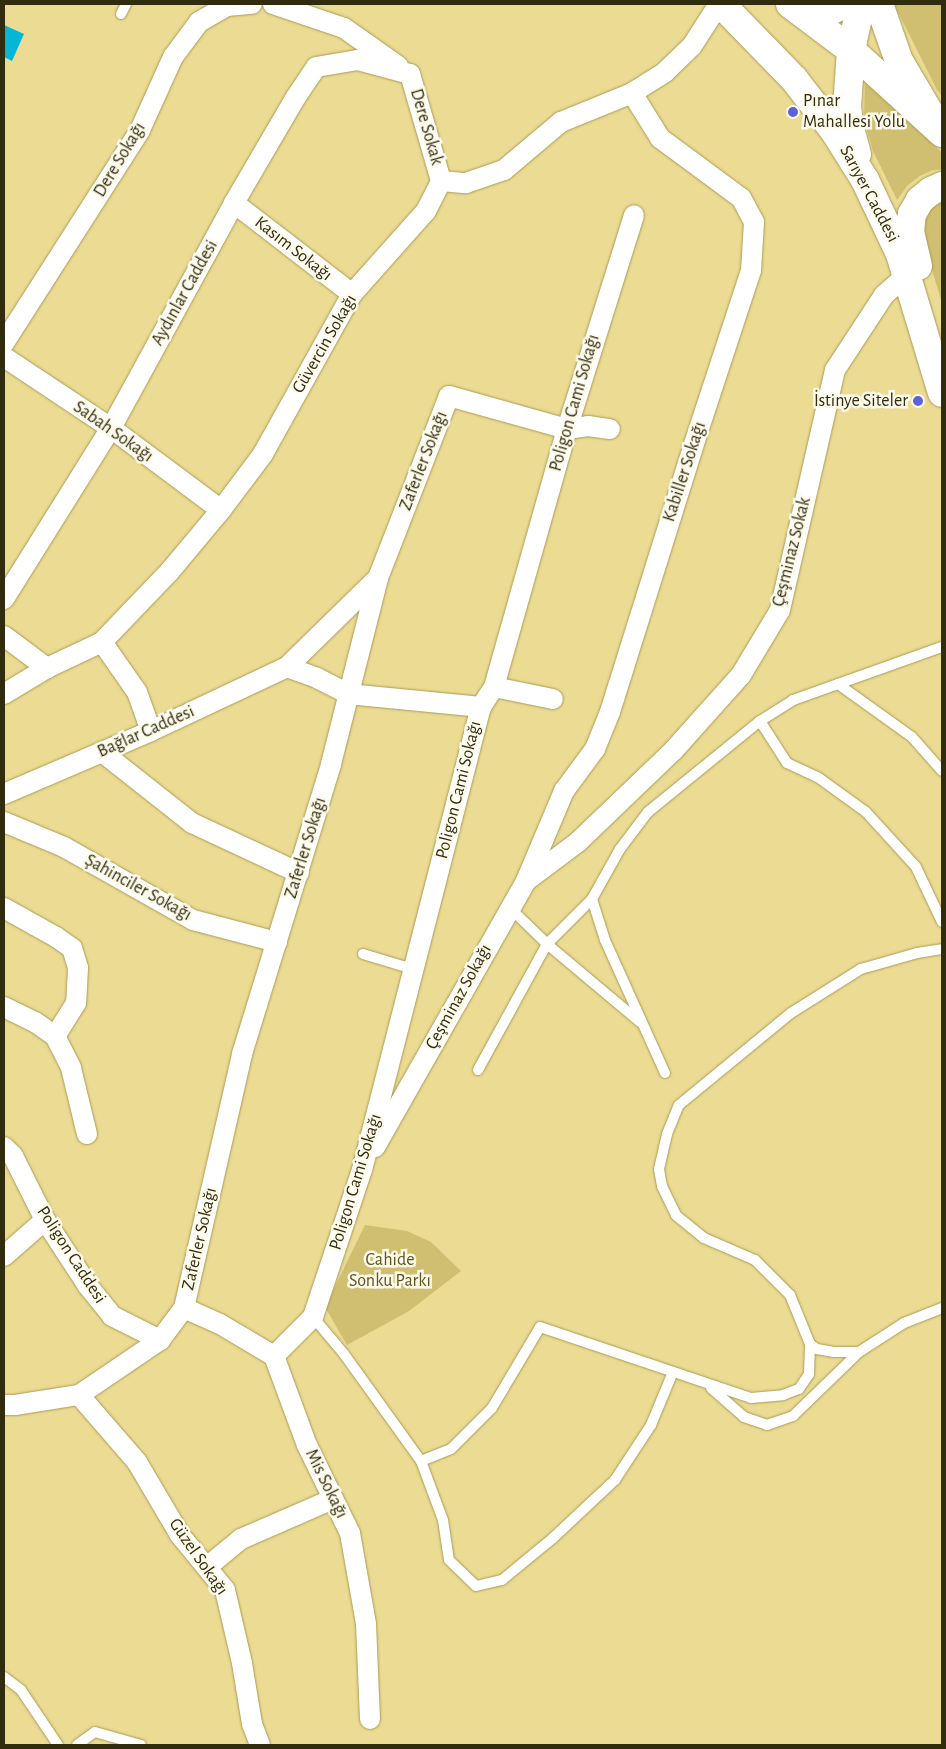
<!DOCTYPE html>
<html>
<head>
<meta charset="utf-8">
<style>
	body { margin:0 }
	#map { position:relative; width:946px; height:1749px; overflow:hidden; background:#ebdb93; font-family:"Alegreya Sans",sans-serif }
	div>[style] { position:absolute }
	.green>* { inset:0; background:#d0bf70 }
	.water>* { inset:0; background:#03b7d8 }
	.roads { filter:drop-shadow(0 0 1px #ab9b55) drop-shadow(0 0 1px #ab9b55) }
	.service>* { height:10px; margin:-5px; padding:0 5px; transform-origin:5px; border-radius:5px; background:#fff }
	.minor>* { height:20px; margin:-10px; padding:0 10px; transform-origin:10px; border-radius:10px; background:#fff }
	.secondary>* { height:28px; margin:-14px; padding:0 14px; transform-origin:14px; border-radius:14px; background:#fff }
	.primary>* { height:28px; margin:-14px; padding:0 14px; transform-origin:14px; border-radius:14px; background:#fff }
	.dots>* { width:14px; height:14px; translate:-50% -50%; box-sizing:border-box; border:2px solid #fefbed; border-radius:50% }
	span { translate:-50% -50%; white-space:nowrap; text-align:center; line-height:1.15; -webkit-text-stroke:5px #fefbed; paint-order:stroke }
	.poi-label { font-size:18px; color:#322c0e }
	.left { translate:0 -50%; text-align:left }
	.right { translate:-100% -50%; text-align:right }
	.street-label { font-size:18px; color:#322c0e }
	.park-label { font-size:18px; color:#60541c }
	.frame { position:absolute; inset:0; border:5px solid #322c0e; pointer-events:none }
</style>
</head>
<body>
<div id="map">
	<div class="green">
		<div style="clip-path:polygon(894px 4px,942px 4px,942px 96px,937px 90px)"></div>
		<div style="clip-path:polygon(865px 83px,907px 117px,942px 153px,942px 169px,933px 170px,920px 176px,908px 185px,897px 200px,873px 151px,864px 119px)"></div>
		<div style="clip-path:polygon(942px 202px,942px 303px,926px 250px,924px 224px,928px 210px)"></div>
		<div style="clip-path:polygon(365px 1225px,407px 1231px,431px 1242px,461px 1271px,409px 1311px,347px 1345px,325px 1307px)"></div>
	</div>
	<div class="water">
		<div style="clip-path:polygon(4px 25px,24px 34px,12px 61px,4px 57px)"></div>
	</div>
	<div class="roads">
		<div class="service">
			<div style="left:121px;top:14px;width:11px;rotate:-63deg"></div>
			<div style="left:838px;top:684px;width:91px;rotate:35.6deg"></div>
			<div style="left:912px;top:737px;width:45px;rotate:48.6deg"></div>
			<div style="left:760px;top:721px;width:50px;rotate:57.3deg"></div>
			<div style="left:787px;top:763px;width:35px;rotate:25deg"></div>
			<div style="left:819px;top:778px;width:58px;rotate:35.9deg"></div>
			<div style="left:866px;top:812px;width:74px;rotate:47.7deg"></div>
			<div style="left:916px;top:867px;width:61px;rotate:64.7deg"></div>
			<div style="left:509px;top:907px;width:53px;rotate:44.2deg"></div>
			<div style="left:547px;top:944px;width:121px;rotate:40deg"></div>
			<div style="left:363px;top:954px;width:52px;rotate:16.7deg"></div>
			<div style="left:478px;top:1070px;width:144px;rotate:-61.3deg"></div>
			<div style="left:547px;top:944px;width:64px;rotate:-45deg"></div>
			<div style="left:665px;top:1073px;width:146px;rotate:-114.3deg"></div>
			<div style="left:605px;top:940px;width:43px;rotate:-107.6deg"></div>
			<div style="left:592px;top:899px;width:57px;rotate:-60.8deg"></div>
			<div style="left:620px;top:849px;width:46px;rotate:-52.9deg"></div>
			<div style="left:648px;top:812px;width:144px;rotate:-39.1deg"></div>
			<div style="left:760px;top:721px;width:39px;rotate:-32deg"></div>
			<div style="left:793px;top:700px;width:158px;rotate:-19.6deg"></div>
			<div style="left:313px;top:1317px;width:48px;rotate:50deg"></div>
			<div style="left:344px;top:1354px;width:132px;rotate:54.3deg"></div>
			<div style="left:421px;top:1461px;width:63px;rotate:69.6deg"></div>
			<div style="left:443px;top:1520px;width:40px;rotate:81.5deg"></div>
			<div style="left:449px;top:1560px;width:37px;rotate:44deg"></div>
			<div style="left:476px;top:1586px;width:27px;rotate:-13deg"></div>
			<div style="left:502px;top:1580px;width:66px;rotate:-39.5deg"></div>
			<div style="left:553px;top:1538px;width:85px;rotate:-43.1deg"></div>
			<div style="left:615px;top:1480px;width:66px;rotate:-56.8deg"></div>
			<div style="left:651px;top:1425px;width:57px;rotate:-67.5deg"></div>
			<div style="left:810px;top:1344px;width:9px;rotate:36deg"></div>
			<div style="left:817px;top:1349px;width:17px;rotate:10deg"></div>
			<div style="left:834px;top:1352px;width:25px"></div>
			<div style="left:711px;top:1388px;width:44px;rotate:41.3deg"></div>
			<div style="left:744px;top:1417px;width:24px;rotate:19deg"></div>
			<div style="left:767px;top:1425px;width:28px;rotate:-19deg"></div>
			<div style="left:793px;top:1416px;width:92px;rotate:-44.1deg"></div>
			<div style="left:859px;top:1352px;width:54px;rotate:-32.8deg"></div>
			<div style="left:904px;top:1323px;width:41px;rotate:-21.5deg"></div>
			<div style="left:421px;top:1461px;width:32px;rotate:-22deg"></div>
			<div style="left:451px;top:1449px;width:58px;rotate:-45deg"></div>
			<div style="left:492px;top:1408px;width:94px;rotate:-59.3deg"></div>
			<div style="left:540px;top:1327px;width:223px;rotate:18.6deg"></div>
			<div style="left:751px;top:1398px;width:32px;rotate:-5deg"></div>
			<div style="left:783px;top:1395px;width:17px;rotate:-21deg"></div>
			<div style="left:799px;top:1389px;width:18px;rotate:-56deg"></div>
			<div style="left:809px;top:1374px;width:30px;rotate:-88deg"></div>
			<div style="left:810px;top:1344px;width:53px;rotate:-112.2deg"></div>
			<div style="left:790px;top:1295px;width:49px;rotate:-135deg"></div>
			<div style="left:755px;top:1260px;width:56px;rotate:-156.7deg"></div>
			<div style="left:704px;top:1238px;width:36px;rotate:-141deg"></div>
			<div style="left:676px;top:1215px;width:32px;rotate:-116deg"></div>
			<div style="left:662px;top:1186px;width:17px;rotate:-100deg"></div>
			<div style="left:659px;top:1169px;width:36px;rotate:-77deg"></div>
			<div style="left:667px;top:1134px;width:31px;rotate:-68deg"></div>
			<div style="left:679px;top:1105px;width:145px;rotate:-39.4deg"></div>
			<div style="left:791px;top:1013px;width:83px;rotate:-32.2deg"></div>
			<div style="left:861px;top:969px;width:58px;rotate:-15.9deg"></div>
			<div style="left:917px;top:953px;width:25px;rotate:-9deg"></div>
			<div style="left:4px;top:1677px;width:21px;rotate:37deg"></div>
			<div style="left:21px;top:1690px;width:66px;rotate:56.1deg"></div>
			<div style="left:77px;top:1745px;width:22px;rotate:-36deg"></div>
			<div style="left:95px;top:1732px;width:48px;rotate:15.8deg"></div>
		</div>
		<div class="minor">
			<div style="left:273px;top:4px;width:75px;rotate:18.7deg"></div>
			<div style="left:344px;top:28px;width:66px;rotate:35.1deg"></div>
			<div style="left:410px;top:74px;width:111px;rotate:73.8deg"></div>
			<div style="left:441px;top:181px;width:25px;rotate:5deg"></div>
			<div style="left:466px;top:183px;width:40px;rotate:-18.9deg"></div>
			<div style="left:504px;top:170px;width:75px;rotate:-40.1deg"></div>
			<div style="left:561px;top:122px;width:77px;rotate:-22.2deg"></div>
			<div style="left:632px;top:93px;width:39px;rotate:-32deg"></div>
			<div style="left:665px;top:72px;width:37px;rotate:-44deg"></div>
			<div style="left:692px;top:46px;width:50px;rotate:-57.3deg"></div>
			<div style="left:234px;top:203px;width:149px;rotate:37.6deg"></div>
			<div style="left:4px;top:343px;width:253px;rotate:-57.4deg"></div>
			<div style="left:140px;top:130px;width:80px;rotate:-65.7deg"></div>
			<div style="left:173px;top:57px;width:44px;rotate:-53.4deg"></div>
			<div style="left:199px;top:22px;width:32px;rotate:-30deg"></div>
			<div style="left:227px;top:6px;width:25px;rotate:-5deg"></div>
			<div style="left:4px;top:357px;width:128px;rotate:33.6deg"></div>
			<div style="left:111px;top:428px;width:137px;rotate:36.7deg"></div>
			<div style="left:4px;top:599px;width:202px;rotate:-58deg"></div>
			<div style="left:111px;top:428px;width:256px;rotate:-61.3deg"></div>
			<div style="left:234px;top:203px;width:123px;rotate:-59.7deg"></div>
			<div style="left:296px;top:97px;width:36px;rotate:-56deg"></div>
			<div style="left:316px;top:67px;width:43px;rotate:-9.5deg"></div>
			<div style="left:358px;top:60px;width:54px;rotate:15.1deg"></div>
			<div style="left:4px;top:636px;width:54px;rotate:36.7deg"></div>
			<div style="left:102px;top:642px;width:61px;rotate:55deg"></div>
			<div style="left:137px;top:692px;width:41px;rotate:70.3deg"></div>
			<div style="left:287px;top:667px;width:32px;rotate:20deg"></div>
			<div style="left:317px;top:678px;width:35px;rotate:27deg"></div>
			<div style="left:348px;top:694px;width:134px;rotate:5.6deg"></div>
			<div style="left:494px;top:687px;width:60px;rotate:11.5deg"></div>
			<div style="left:4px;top:694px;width:50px;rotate:-31.2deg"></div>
			<div style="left:47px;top:668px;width:61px;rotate:-25.3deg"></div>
			<div style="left:102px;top:642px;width:98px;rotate:-46.2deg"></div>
			<div style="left:170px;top:571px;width:80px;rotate:-50.1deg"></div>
			<div style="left:221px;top:510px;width:70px;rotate:-53.1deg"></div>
			<div style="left:263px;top:454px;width:183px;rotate:-60.9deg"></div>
			<div style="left:352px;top:294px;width:111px;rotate:-48.3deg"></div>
			<div style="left:426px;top:211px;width:34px;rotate:-63deg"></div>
			<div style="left:102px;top:752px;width:115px;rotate:38.3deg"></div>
			<div style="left:192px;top:823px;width:118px;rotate:25deg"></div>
			<div style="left:4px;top:794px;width:160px;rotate:-23.2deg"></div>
			<div style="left:151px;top:731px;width:150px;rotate:-25.2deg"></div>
			<div style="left:287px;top:667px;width:127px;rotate:-44.4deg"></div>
			<div style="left:4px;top:822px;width:65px;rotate:22.6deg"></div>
			<div style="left:64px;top:847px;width:148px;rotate:29.5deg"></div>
			<div style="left:193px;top:920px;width:87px;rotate:14.7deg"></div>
			<div style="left:526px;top:881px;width:98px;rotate:-67.1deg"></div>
			<div style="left:564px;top:791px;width:52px;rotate:-53.6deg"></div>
			<div style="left:595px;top:749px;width:40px;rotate:-68deg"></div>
			<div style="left:610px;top:712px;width:275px;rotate:-72.6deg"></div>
			<div style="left:692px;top:450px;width:188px;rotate:-71.8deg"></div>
			<div style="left:751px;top:271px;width:49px;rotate:-86.5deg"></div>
			<div style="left:754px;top:222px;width:27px;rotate:-118deg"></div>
			<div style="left:741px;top:198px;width:101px;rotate:-143.5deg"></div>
			<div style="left:660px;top:138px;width:53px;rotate:-121.9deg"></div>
			<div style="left:4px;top:908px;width:60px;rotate:29.1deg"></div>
			<div style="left:56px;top:937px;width:19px;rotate:35deg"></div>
			<div style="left:72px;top:948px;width:21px;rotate:73deg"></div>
			<div style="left:78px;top:968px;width:35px;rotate:93deg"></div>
			<div style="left:76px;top:1003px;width:39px;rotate:122deg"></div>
			<div style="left:4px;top:1007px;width:34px;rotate:26deg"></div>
			<div style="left:35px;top:1022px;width:24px;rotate:35deg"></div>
			<div style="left:55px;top:1036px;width:36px;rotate:63deg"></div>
			<div style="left:71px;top:1068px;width:68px;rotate:76.4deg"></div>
			<div style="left:4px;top:1147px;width:13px;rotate:45deg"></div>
			<div style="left:13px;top:1156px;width:72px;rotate:63.4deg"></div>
			<div style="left:45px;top:1220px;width:79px;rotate:56.9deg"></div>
			<div style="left:88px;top:1286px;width:38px;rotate:51deg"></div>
			<div style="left:112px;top:1316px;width:54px;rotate:26.6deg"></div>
			<div style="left:375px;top:1147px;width:306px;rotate:-60.4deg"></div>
			<div style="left:526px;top:881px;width:65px;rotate:-36.9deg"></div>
			<div style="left:578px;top:842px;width:132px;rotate:-43.8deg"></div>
			<div style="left:673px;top:751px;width:102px;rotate:-48.2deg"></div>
			<div style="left:741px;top:675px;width:76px;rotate:-59deg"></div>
			<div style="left:780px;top:610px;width:246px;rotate:-77.1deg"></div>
			<div style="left:835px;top:370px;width:90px;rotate:-56.8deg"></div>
			<div style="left:884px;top:295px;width:30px;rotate:-41deg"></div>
			<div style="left:4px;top:1256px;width:55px;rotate:-41.3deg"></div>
			<div style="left:184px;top:1308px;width:39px;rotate:24deg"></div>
			<div style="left:220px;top:1324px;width:63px;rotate:30.7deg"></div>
			<div style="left:274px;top:1356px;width:95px;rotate:69.7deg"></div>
			<div style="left:307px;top:1445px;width:98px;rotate:64deg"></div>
			<div style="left:350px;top:1533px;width:92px;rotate:80deg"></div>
			<div style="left:366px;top:1624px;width:95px;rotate:87.6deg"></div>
			<div style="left:274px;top:1356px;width:55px;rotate:-45deg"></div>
			<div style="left:313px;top:1317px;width:155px;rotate:-71.6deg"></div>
			<div style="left:362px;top:1170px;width:478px;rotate:-75.6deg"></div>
			<div style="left:481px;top:707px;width:24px;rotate:-57deg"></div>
			<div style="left:494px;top:687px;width:268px;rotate:-74.2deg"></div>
			<div style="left:567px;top:429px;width:224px;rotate:-72.6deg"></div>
			<div style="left:79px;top:1395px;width:89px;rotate:49.1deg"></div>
			<div style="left:137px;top:1462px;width:85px;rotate:59.5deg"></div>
			<div style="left:180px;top:1535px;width:71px;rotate:50.7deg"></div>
			<div style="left:225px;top:1590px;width:75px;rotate:76.9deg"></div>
			<div style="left:242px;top:1663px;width:62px;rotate:80.7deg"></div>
			<div style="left:252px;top:1724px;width:22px;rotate:69deg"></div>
			<div style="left:4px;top:1405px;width:11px"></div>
			<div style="left:15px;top:1405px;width:65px;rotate:-8.9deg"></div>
			<div style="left:79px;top:1395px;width:98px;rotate:-34.2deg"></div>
			<div style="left:160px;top:1340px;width:40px;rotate:-53deg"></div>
			<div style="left:184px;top:1308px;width:261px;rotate:-77.1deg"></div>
			<div style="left:242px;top:1054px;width:303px;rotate:-72.9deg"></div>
			<div style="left:331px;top:764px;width:192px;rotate:-75.8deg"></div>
			<div style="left:378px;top:578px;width:195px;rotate:-68.7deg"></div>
			<div style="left:449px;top:396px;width:123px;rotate:15.6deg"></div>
			<div style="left:567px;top:429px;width:21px;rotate:-8deg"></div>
			<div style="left:588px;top:426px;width:22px;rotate:8deg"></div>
			<div style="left:207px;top:1567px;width:44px;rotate:-39.5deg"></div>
			<div style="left:241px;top:1539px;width:100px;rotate:-23.5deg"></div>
		</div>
		<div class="secondary">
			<div style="left:879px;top:4px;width:60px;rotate:70.7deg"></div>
			<div style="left:899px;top:61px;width:77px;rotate:59.4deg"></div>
			<div style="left:810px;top:18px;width:18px;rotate:-16deg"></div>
			<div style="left:827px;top:13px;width:19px;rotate:-28deg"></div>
			<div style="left:851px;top:50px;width:47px;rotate:-77.7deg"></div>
		</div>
		<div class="primary">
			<div style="left:721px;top:4px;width:105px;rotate:45.8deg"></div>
			<div style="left:794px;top:79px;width:67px;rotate:52.3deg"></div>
			<div style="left:835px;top:132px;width:57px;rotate:58deg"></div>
			<div style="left:865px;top:180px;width:82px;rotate:64.7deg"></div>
			<div style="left:900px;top:254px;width:145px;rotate:73.2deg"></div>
			<div style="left:790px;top:4px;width:76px;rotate:37deg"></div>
			<div style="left:851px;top:50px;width:123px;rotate:42.4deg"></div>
			<div style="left:851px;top:50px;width:57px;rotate:94deg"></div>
			<div style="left:847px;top:107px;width:21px;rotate:82deg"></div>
			<div style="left:850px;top:128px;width:27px;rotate:75deg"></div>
			<div style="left:918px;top:266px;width:35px;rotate:-103deg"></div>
			<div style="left:910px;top:232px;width:18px;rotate:-84deg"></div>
			<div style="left:912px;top:214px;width:16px;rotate:-60deg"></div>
			<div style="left:920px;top:200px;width:14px;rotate:-39deg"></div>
			<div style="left:931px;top:191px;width:12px;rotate:-24deg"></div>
		</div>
	</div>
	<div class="dots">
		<div style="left:793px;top:112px;background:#5c62da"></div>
		<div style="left:918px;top:401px;background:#5c62da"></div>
	</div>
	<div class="poi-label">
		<span class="left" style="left:803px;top:112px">Pınar<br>Mahallesi Yolu</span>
		<span class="right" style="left:908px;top:401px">İstinye Siteler</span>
	</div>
	<div class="street-label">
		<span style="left:426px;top:127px;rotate:74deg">Dere Sokak</span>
		<span style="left:120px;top:160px;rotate:-59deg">Dere Sokağı</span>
		<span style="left:869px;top:194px;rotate:62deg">Sarıyer Caddesi</span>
		<span style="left:293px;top:249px;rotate:38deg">Kasım Sokağı</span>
		<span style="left:185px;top:293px;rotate:-61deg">Aydınlar Caddesi</span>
		<span style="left:325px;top:344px;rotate:-60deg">Güvercin Sokağı</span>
		<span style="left:575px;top:403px;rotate:-74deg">Poligon Cami Sokağı</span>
		<span style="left:113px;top:432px;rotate:35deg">Sabah Sokağı</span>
		<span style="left:424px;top:461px;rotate:-69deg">Zaferler Sokağı</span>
		<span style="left:685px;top:472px;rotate:-72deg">Kabiller Sokağı</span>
		<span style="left:792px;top:552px;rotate:-76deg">Çeşminaz Sokak</span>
		<span style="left:146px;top:732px;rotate:-24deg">Bağlar Caddesi</span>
		<span style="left:459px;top:790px;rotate:-76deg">Poligon Cami Sokağı</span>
		<span style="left:306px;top:848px;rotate:-73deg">Zaferler Sokağı</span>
		<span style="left:138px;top:888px;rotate:29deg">Şahinciler Sokağı</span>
		<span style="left:459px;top:997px;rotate:-61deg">Çeşminaz Sokağı</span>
		<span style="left:356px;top:1182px;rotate:-73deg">Poligon Cami Sokağı</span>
		<span style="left:200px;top:1239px;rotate:-77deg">Zaferler Sokağı</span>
		<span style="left:71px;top:1255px;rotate:57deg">Poligon Caddesi</span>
		<span style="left:326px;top:1484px;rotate:64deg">Mis Sokağı</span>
		<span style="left:198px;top:1557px;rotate:55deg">Güzel Sokağı</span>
	</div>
	<div class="park-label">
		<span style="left:390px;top:1271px">Cahide<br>Sonku Parkı</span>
	</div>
	<div class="frame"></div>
</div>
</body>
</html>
